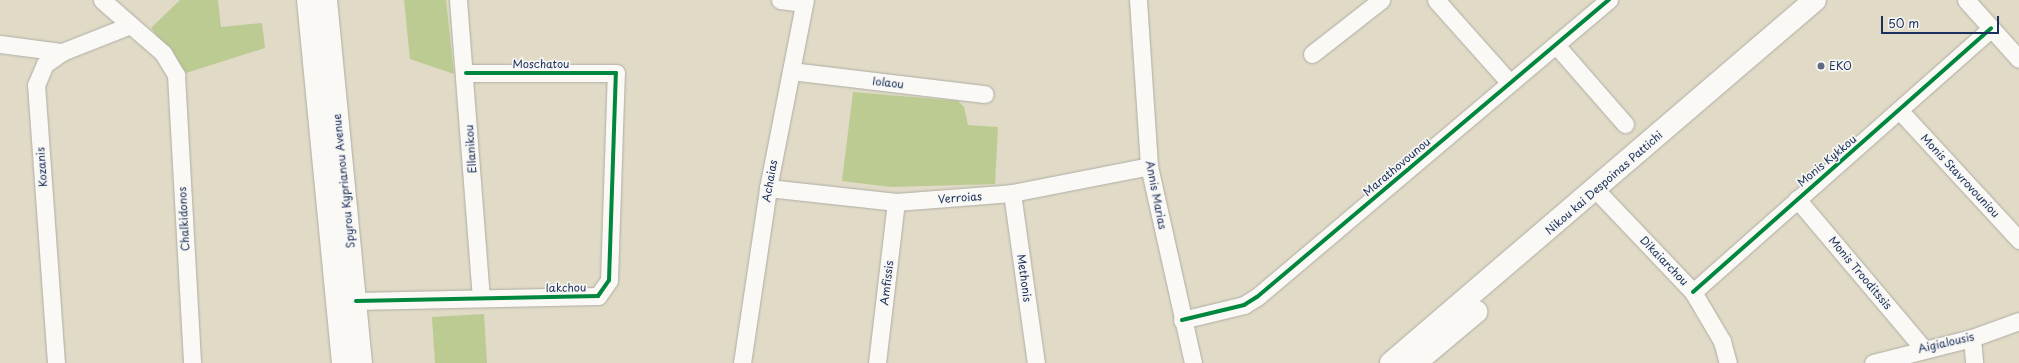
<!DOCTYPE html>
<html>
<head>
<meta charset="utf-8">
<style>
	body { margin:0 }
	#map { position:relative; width:2019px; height:363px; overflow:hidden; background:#e0dac6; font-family:"Playpen Sans",sans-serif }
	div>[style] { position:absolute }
	.green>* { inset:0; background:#bccb92 }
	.roads { filter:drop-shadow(0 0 1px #aeada5) drop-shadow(0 0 1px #aeada5) }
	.minor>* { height:17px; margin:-8.5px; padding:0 8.5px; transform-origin:8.5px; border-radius:8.5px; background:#faf9f6 }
	.primary>* { height:22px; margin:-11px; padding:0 11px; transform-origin:11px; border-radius:11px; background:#faf9f6 }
	.cycleway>* { height:4px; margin:-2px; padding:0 2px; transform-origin:2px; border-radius:2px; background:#00873e }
	.dots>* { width:11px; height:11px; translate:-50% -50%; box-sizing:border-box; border:2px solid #f6f6f2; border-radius:50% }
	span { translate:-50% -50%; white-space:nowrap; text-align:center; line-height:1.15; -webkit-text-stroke:3.5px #f6f6f2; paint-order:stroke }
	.street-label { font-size:11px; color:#1b2f5e }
	.poi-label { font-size:11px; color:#1b2f5e }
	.left { translate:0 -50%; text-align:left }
	.scale { position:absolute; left:1881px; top:16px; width:118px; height:18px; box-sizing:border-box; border:2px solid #1b2f5e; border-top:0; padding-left:5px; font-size:12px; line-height:14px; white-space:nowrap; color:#1b2f5e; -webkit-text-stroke:3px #f6f6f2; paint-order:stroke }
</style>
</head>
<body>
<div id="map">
	<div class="green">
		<div style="clip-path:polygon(180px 0,218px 0,221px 27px,262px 23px,265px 48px,186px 73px,151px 28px)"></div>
		<div style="clip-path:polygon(404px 0,446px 0,454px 74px,410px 59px)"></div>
		<div style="clip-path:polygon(853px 92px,958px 101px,964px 107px,968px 125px,998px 127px,995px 184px,891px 187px,842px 181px)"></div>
		<div style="clip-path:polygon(484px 314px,487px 363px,435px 363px,432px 317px)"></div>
	</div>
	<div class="roads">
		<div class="minor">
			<div style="left:102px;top:0;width:81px;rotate:41deg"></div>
			<div style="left:163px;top:53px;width:26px;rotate:59deg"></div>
			<div style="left:176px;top:75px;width:288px;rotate:86.8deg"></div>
			<div style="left:458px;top:0;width:299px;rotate:85.6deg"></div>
			<div style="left:780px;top:0;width:24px;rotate:7deg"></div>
			<div style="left:1138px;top:0;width:166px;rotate:86.2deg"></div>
			<div style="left:1149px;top:166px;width:202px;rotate:77.4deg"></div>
			<div style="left:1436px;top:0;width:111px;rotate:48.3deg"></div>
			<div style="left:1966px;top:0;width:79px;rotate:48.1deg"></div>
			<div style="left:0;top:44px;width:63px;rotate:7.4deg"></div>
			<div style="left:1556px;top:45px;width:105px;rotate:48.9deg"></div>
			<div style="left:1312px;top:54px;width:88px;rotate:-38deg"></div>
			<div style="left:791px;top:71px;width:195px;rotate:6.8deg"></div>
			<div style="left:1900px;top:111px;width:176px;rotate:47.3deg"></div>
			<div style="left:768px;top:188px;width:129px;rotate:6.2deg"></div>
			<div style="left:896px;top:202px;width:116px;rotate:-4.4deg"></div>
			<div style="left:1012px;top:193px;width:140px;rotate:-11.1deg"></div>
			<div style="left:1596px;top:190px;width:141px;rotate:46.4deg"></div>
			<div style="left:1693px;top:292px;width:57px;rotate:59.4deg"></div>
			<div style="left:1722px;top:341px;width:23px;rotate:75deg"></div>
			<div style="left:1012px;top:193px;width:172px;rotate:82deg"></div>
			<div style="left:1797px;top:199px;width:195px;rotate:49.8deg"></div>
			<div style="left:1693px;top:292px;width:398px;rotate:-41.5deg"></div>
			<div style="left:356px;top:301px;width:242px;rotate:-1.2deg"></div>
			<div style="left:598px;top:296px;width:19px;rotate:-55deg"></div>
			<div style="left:609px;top:280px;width:207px;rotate:-88.1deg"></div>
			<div style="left:616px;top:73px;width:150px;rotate:180deg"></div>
			<div style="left:1182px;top:320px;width:64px;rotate:-13.6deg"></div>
			<div style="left:1244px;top:305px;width:15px;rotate:-32deg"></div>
			<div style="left:1257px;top:297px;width:461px;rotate:-40.2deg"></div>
			<div style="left:1972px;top:338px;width:25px;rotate:85deg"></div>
			<div style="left:56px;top:363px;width:279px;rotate:-94.1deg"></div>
			<div style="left:36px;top:85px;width:23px;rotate:-67deg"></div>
			<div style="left:45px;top:64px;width:21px;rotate:-35deg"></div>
			<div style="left:62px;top:52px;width:71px;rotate:-21.5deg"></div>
			<div style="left:742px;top:363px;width:177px;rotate:-81.5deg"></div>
			<div style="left:768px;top:188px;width:192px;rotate:-78.9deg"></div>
			<div style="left:877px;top:363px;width:162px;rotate:-83.3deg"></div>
			<div style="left:1873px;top:363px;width:102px;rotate:-14.2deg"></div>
			<div style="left:1972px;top:338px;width:50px;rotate:-19.9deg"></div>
		</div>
		<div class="primary">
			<div style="left:308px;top:0;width:365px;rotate:84.5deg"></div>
			<div style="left:326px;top:0;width:365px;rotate:84.5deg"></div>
			<div style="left:1391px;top:363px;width:558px;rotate:-40.57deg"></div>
			<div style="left:1415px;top:363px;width:80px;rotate:-39.9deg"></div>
		</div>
	</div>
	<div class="cycleway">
		<div style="left:1693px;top:292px;width:398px;rotate:-41.5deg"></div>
		<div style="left:356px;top:301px;width:242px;rotate:-1.2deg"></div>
		<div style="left:598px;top:296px;width:19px;rotate:-55deg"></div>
		<div style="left:609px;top:280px;width:207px;rotate:-88.1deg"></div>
		<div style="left:616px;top:73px;width:150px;rotate:180deg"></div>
		<div style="left:1182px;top:320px;width:64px;rotate:-13.6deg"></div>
		<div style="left:1244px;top:305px;width:15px;rotate:-32deg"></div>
		<div style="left:1257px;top:297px;width:461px;rotate:-40.2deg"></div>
	</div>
	<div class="dots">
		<div style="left:1821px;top:66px;background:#606b82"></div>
	</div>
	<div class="street-label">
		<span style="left:541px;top:64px">Moschatou</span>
		<span style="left:888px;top:83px;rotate:7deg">Iolaou</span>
		<span style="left:471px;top:149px;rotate:-94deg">Ellanikou</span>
		<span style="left:1827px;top:161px;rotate:-40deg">Monis Kykkou</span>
		<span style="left:42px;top:167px;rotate:-94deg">Kozanis</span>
		<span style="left:1397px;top:167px;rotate:-40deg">Marathovounou</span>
		<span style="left:1960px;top:176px;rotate:47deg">Monis Stavrovouniou</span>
		<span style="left:344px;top:181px;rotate:-96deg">Spyrou Kyprianou Avenue</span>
		<span style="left:770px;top:181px;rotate:-80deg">Achaias</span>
		<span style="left:1604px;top:183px;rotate:-41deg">Nikou kai Despoinas Pattichi</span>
		<span style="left:1156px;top:195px;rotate:79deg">Annis Marias</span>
		<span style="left:960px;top:198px;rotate:-4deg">Verroias</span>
		<span style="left:184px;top:219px;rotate:-93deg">Chalkidonos</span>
		<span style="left:1664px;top:261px;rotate:46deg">Dikaiarchou</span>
		<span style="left:1860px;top:273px;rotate:50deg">Monis Trooditssis</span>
		<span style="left:1024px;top:278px;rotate:82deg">Methonis</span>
		<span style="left:887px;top:283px;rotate:-83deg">Amfissis</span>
		<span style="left:566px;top:288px;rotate:-1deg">Iakchou</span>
		<span style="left:1946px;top:343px;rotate:-13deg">Aigialousis</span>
	</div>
	<div class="poi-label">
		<span class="left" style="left:1829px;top:66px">EKO</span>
	</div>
	<div class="scale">50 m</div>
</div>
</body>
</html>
